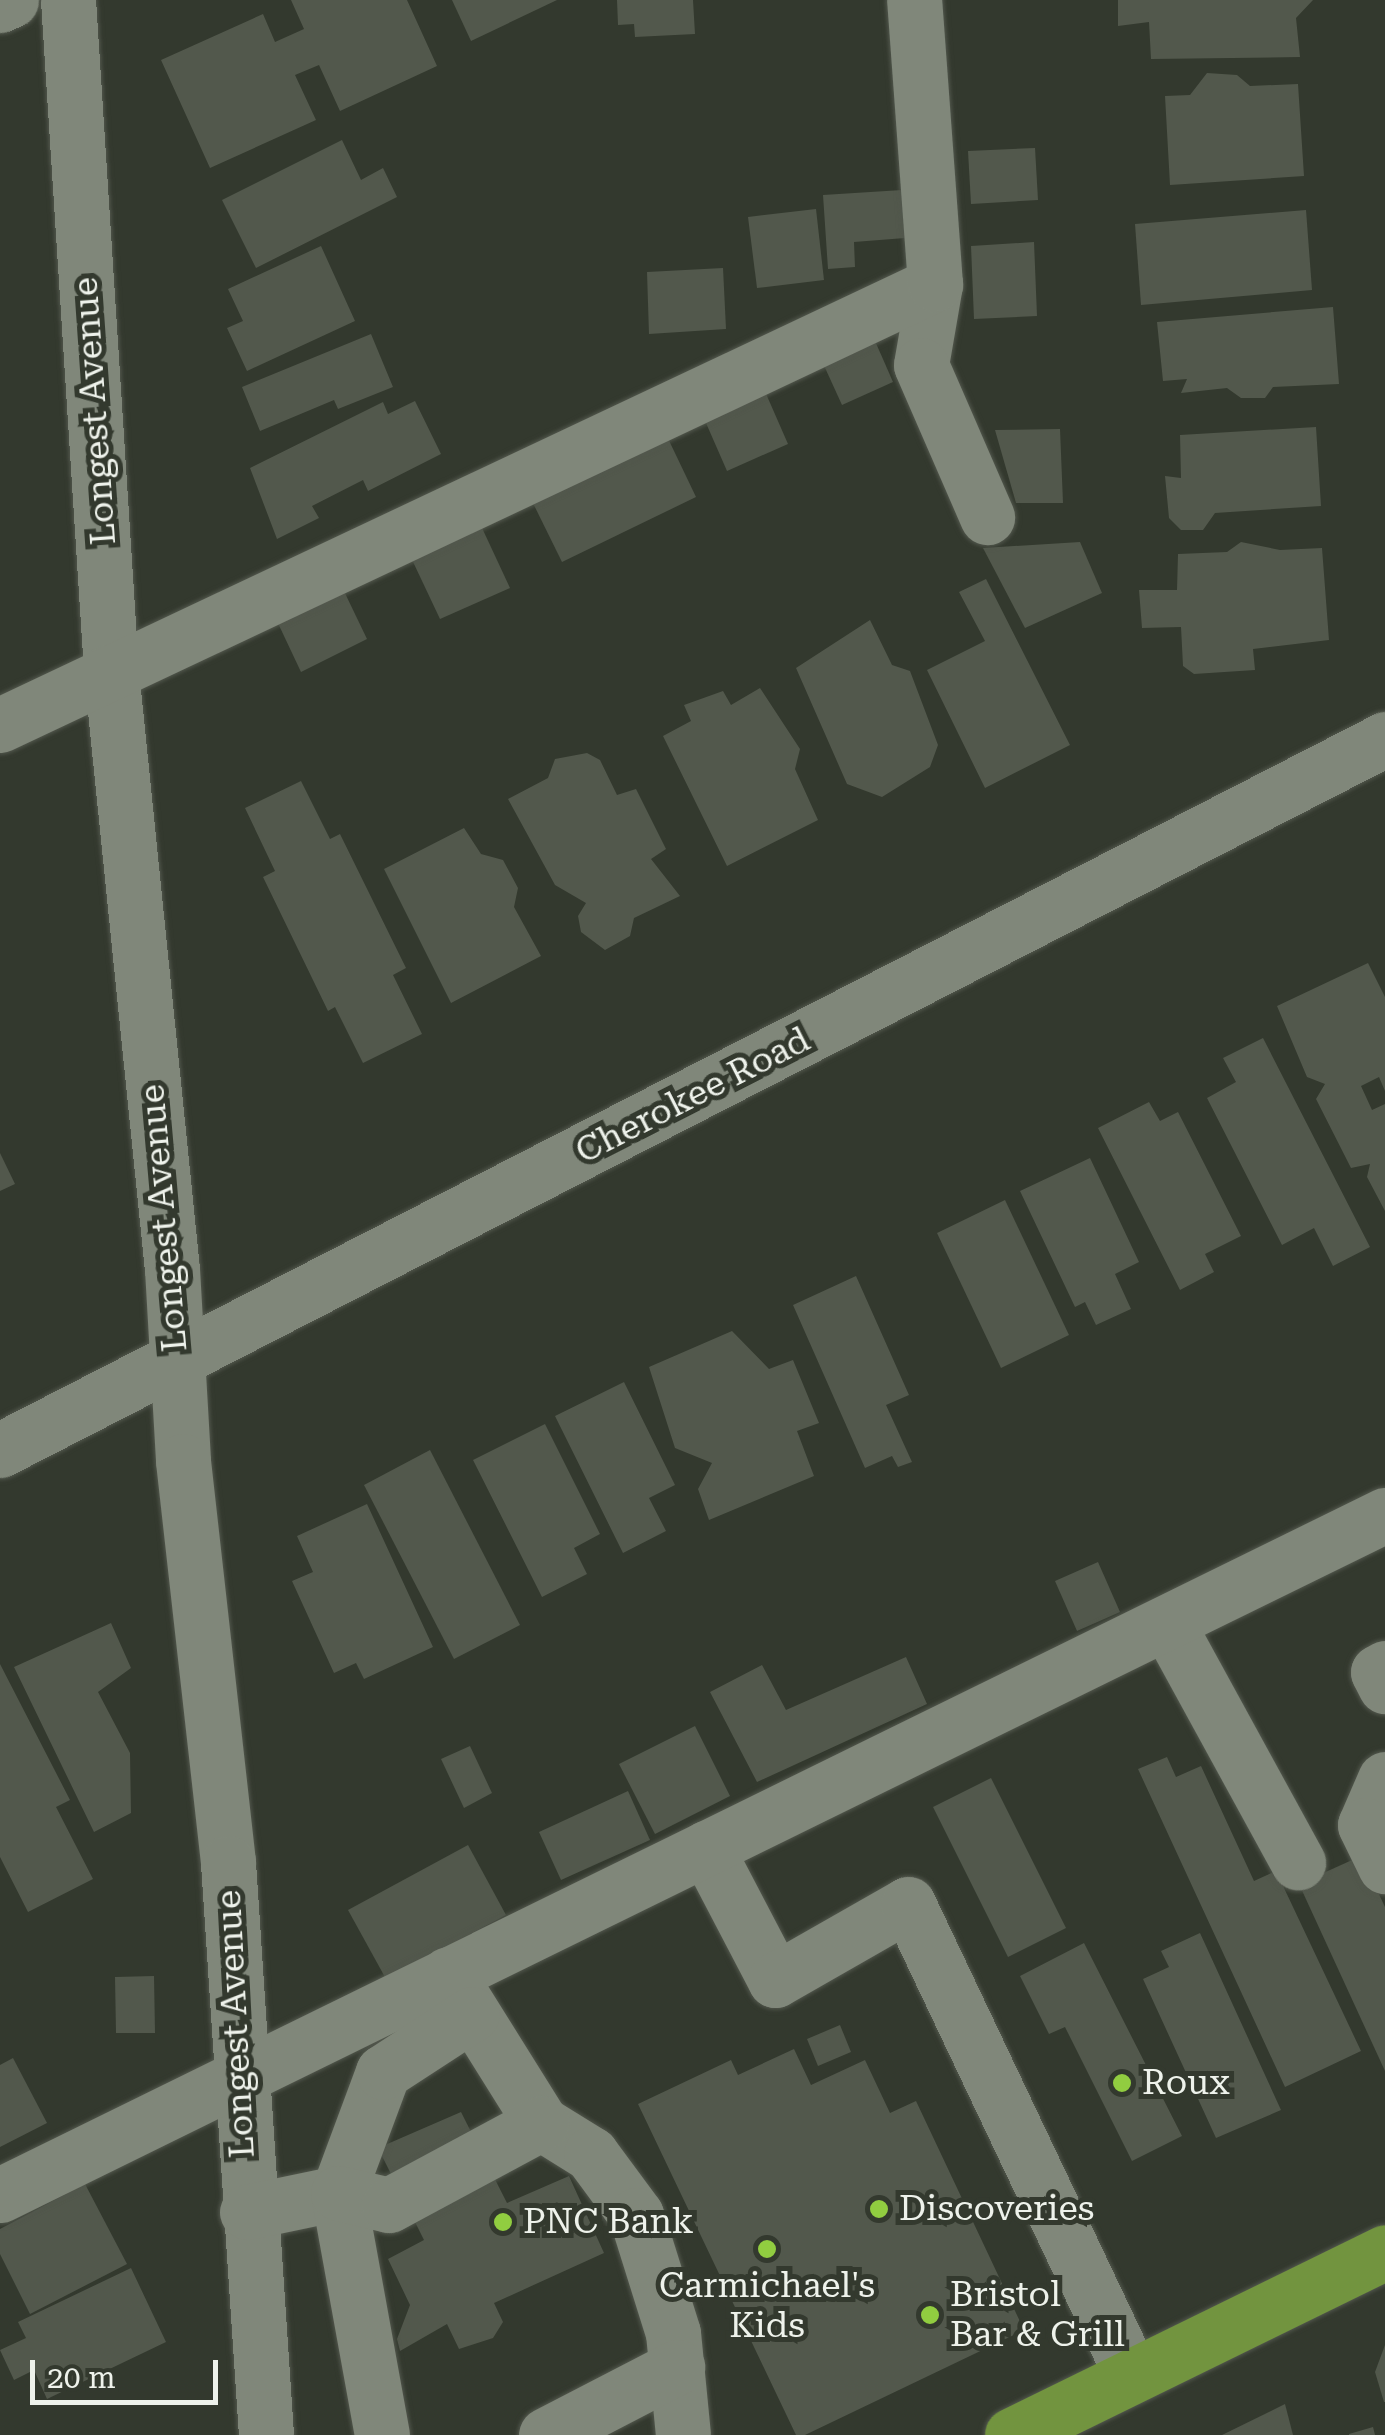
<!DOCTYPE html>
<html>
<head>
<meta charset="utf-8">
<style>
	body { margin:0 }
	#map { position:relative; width:1385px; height:2435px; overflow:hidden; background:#33392e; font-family:"Roboto Serif",serif }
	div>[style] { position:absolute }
	.building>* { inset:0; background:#52584c }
	.roads { filter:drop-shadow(0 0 2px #52574d) drop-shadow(0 0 2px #52574d) }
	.minor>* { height:55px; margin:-27.5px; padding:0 27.5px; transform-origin:27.5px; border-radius:27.5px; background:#80877a }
	.major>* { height:55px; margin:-27.5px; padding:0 27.5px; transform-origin:27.5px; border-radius:27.5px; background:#72943f }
	.dots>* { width:28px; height:28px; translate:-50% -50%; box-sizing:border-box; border:5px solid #33392e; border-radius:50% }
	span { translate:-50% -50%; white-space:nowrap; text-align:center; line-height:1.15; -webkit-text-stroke:10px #33392e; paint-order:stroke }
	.street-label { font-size:35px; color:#eef2eb }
	.poi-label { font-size:35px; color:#eef2eb }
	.left { translate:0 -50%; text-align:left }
	.scale { position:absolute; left:30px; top:2360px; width:188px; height:45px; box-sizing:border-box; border:5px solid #eef2eb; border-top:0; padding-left:12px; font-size:30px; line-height:35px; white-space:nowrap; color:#eef2eb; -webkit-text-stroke:8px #33392e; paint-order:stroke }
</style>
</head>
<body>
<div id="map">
	<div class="building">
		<div style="clip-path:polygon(291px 0,407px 0,437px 66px,340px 111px,319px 65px,295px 75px,316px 120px,210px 168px,161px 60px,263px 14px,275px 42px,304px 29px)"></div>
		<div style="clip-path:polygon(452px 0,557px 0,471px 41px)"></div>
		<div style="clip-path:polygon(617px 0,693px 0,695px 34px,635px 37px,634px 24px,618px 25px)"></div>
		<div style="clip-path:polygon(1118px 0,1313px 0,1296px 18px,1300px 57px,1151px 59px,1149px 22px,1118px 26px)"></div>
		<div style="clip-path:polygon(1207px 73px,1237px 75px,1250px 86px,1298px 84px,1304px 176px,1170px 185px,1165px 96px,1190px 95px)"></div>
		<div style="clip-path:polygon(342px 140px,361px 180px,383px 168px,397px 197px,256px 268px,222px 200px)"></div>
		<div style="clip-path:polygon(1035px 148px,1038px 200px,971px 204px,968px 151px)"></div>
		<div style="clip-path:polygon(902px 190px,905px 238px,854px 242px,855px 267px,828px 269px,823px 195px)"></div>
		<div style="clip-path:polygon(816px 209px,824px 280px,757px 288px,748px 217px)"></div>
		<div style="clip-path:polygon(1306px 210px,1312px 290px,1141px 305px,1135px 224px)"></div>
		<div style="clip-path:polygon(1034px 242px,1037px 316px,974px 319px,971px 246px)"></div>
		<div style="clip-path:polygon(321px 246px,355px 321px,247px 371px,227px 328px,243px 321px,228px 289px)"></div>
		<div style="clip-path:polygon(723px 268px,726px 329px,649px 334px,647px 272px)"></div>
		<div style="clip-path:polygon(1333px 307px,1339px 384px,1273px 387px,1265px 398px,1241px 398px,1227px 388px,1181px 393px,1187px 379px,1163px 381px,1157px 322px)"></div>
		<div style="clip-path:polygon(868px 325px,893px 382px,842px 405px,816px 348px)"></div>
		<div style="clip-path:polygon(371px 334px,393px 387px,338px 409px,334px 400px,260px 431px,242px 387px)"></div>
		<div style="clip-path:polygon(760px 380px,788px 444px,727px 471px,699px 407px)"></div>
		<div style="clip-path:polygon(415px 401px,441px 454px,368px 491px,363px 480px,312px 506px,319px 518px,277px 539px,250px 468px,383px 402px,388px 414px)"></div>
		<div style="clip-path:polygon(1316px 427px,1321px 506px,1215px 513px,1203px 530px,1181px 530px,1169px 518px,1165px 476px,1181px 478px,1180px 435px)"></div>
		<div style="clip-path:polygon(663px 428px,696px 497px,562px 562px,528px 493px)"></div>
		<div style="clip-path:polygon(1060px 429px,1063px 503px,1016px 503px,995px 430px)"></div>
		<div style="clip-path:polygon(476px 515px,510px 588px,440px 619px,406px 547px)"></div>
		<div style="clip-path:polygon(1080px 542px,1102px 593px,1025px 628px,983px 548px)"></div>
		<div style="clip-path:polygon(1241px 542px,1280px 550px,1322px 548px,1329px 640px,1253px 649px,1255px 670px,1194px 674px,1183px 666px,1181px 627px,1142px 628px,1139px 590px,1177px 590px,1178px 554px,1227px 552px)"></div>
		<div style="clip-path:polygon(986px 579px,1070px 745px,985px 788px,927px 670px,985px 641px,959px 592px)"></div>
		<div style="clip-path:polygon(342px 587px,367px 639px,301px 672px,276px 619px)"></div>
		<div style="clip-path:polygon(870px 620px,892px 665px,910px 671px,938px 745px,930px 767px,882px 797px,847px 784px,796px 668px)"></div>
		<div style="clip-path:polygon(760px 688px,800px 749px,795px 769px,818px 820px,727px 866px,663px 736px,691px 721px,684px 705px,723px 691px,731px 705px)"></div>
		<div style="clip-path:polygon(587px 753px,600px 760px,617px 795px,636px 789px,666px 849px,651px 859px,680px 896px,634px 918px,630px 936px,605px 950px,581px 932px,578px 916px,586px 903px,555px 885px,508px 799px,548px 778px,555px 759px)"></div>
		<div style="clip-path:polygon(301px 781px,330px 839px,340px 834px,406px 968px,393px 975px,422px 1034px,363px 1063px,335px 1007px,328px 1011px,263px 877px,275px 871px,245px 808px)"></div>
		<div style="clip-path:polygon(464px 828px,481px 854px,503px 860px,518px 888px,514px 907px,541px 956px,451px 1003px,384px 869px)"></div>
		<div style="clip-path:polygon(1368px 963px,1385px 997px,1385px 1091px,1379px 1077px,1361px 1086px,1372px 1110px,1385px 1104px,1385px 1211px,1367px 1177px,1370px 1164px,1351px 1168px,1316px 1099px,1325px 1084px,1307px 1077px,1277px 1006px)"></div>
		<div style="clip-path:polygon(1263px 1038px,1370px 1247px,1333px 1266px,1314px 1228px,1282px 1245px,1207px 1098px,1236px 1082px,1223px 1058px)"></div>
		<div style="clip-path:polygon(1149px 1102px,1160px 1121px,1178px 1112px,1241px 1236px,1205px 1254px,1214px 1272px,1180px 1290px,1098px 1128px)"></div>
		<div style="clip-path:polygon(0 1153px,15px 1184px,0 1191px)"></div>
		<div style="clip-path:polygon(1090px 1158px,1139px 1262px,1115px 1274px,1131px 1309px,1096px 1325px,1085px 1302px,1075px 1307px,1020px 1191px)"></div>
		<div style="clip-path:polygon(1005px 1200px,1069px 1335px,1001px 1368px,937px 1233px)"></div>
		<div style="clip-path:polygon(856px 1276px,909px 1395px,886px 1405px,912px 1462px,898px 1467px,892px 1456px,865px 1468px,793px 1305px)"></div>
		<div style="clip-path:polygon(732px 1331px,769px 1369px,793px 1360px,819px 1423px,797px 1431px,814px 1476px,709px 1520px,698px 1489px,712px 1463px,675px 1448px,649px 1367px)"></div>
		<div style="clip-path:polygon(624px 1382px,675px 1485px,649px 1498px,666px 1531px,623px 1553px,555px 1416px)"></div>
		<div style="clip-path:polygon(545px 1424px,600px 1534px,574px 1548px,587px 1574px,542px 1597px,473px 1460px)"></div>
		<div style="clip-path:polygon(430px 1450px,520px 1625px,454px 1659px,364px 1485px)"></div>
		<div style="clip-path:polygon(367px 1504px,433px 1647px,364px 1679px,356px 1663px,334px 1673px,292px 1581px,313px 1572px,297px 1536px)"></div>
		<div style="clip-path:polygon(1098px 1562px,1120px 1612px,1077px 1631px,1055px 1581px)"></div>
		<div style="clip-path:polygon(111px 1623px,131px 1668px,98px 1692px,130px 1753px,131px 1813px,94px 1832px,14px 1667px)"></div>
		<div style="clip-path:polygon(906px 1657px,927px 1704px,757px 1782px,710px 1692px,762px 1665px,786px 1710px)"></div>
		<div style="clip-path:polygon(0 1664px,70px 1800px,56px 1807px,93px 1879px,28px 1912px,0 1857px)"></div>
		<div style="clip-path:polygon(695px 1726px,730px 1796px,655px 1834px,619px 1764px)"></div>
		<div style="clip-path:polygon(470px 1746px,492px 1793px,464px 1808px,441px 1759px)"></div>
		<div style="clip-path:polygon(1167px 1757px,1176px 1777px,1201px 1766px,1254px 1881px,1276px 1871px,1361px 2051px,1285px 2087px,1138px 1769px)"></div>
		<div style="clip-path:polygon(991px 1778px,1066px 1928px,1008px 1957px,933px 1807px)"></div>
		<div style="clip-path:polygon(628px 1791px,650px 1840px,561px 1880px,539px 1832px)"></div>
		<div style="clip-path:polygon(468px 1845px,506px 1915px,386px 1979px,348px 1910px)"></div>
		<div style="clip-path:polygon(1361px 1856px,1385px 1907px,1385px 2071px,1299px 1884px)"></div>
		<div style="clip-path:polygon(1200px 1933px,1281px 2110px,1216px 2138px,1143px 1979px,1169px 1967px,1161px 1951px)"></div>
		<div style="clip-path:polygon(1084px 1943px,1182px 2136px,1132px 2161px,1065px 2027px,1049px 2034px,1020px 1976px)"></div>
		<div style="clip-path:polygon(154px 1976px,155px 2033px,116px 2033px,115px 1977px)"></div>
		<div style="clip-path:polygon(840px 2025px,851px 2052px,818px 2066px,807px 2039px)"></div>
		<div style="clip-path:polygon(794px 2049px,811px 2085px,865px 2060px,890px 2113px,916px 2101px,1024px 2330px,805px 2435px,796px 2435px,638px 2104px,731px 2060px,738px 2075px)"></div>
		<div style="clip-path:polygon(13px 2058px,47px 2123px,0 2147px,0 2065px)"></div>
		<div style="clip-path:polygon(461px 2112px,507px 2203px,569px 2176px,604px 2253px,494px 2303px,503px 2322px,493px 2338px,459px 2349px,447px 2324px,400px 2351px,397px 2339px,410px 2305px,388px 2259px,424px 2240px,378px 2148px)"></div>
		<div style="clip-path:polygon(85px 2184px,127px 2264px,30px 2314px,0 2254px,0 2229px)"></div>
		<div style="clip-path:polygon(131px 2268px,166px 2342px,47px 2399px,34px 2370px,14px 2380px,0 2350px,26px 2338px,18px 2322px)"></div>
		<div style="clip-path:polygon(1385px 2345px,1385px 2402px,1384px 2402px,1375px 2372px)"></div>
		<div style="clip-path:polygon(1285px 2404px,1293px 2435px,1222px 2435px)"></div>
		<div style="clip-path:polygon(1373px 2427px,1375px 2435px,1349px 2435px,1349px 2434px)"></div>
	</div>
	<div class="roads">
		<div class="minor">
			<div style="left:68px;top:0;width:672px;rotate:86.33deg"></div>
			<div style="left:111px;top:671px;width:601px;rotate:84.18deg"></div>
			<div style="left:172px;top:1269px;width:192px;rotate:86.7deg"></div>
			<div style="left:183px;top:1461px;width:405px;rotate:83.6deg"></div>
			<div style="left:228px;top:1863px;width:573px;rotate:86.2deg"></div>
			<div style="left:0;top:5px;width:12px;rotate:-24deg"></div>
			<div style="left:935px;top:284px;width:82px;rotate:99.8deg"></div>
			<div style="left:921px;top:365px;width:166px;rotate:66.5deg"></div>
			<div style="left:0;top:725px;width:1034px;rotate:-25.25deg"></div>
			<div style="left:935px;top:284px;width:285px;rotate:-94.2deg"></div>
			<div style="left:0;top:1450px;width:1557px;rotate:-27.17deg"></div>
			<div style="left:1167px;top:1623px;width:273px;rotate:61.3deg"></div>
			<div style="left:1385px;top:1668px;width:8px;rotate:150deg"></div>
			<div style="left:1378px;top:1672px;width:16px;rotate:63deg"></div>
			<div style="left:1385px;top:1779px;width:50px;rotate:113.5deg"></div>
			<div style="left:1365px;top:1825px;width:46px;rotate:64deg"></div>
			<div style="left:706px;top:1848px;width:149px;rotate:62.4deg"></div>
			<div style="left:775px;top:1980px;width:153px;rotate:-29.7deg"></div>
			<div style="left:908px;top:1904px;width:522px;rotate:64.61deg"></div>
			<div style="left:448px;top:1974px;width:176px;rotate:58deg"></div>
			<div style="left:541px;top:2123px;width:59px;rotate:31.8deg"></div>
			<div style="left:591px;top:2154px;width:76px;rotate:53.6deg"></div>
			<div style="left:636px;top:2215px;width:124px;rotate:72.6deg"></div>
			<div style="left:673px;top:2333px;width:102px;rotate:84.4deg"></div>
			<div style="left:0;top:2195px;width:1543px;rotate:-26.15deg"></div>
			<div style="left:247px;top:2212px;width:93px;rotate:-11.8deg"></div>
			<div style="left:338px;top:2193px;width:129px;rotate:-69.6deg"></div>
			<div style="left:383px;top:2072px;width:106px;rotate:-33.1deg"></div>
			<div style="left:382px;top:2435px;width:246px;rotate:-100.3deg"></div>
			<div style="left:338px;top:2193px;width:52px;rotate:13.2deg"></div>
			<div style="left:389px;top:2205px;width:173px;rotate:-28.3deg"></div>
			<div style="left:546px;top:2435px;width:148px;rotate:-27.4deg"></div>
		</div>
		<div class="major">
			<div style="left:1012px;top:2435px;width:415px;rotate:-26.1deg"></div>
		</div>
	</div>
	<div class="dots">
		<div style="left:1122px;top:2083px;background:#91cd40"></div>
		<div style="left:879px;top:2209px;background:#91cd40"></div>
		<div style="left:503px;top:2222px;background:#91cd40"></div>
		<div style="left:767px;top:2249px;background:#91cd40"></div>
		<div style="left:930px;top:2315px;background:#91cd40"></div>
	</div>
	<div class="street-label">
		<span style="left:95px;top:411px;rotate:-94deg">Longest Avenue</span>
		<span style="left:693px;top:1096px;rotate:-27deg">Cherokee Road</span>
		<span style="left:164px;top:1218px;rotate:-95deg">Longest Avenue</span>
		<span style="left:236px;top:2024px;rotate:-93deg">Longest Avenue</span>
	</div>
	<div class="poi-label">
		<span class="left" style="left:1142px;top:2083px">Roux</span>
		<span class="left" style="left:899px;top:2209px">Discoveries</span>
		<span class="left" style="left:523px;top:2222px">PNC Bank</span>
		<span style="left:767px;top:2306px">Carmichael's<br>Kids</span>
		<span class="left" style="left:950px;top:2315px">Bristol<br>Bar &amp; Grill</span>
	</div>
	<div class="scale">20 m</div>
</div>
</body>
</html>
